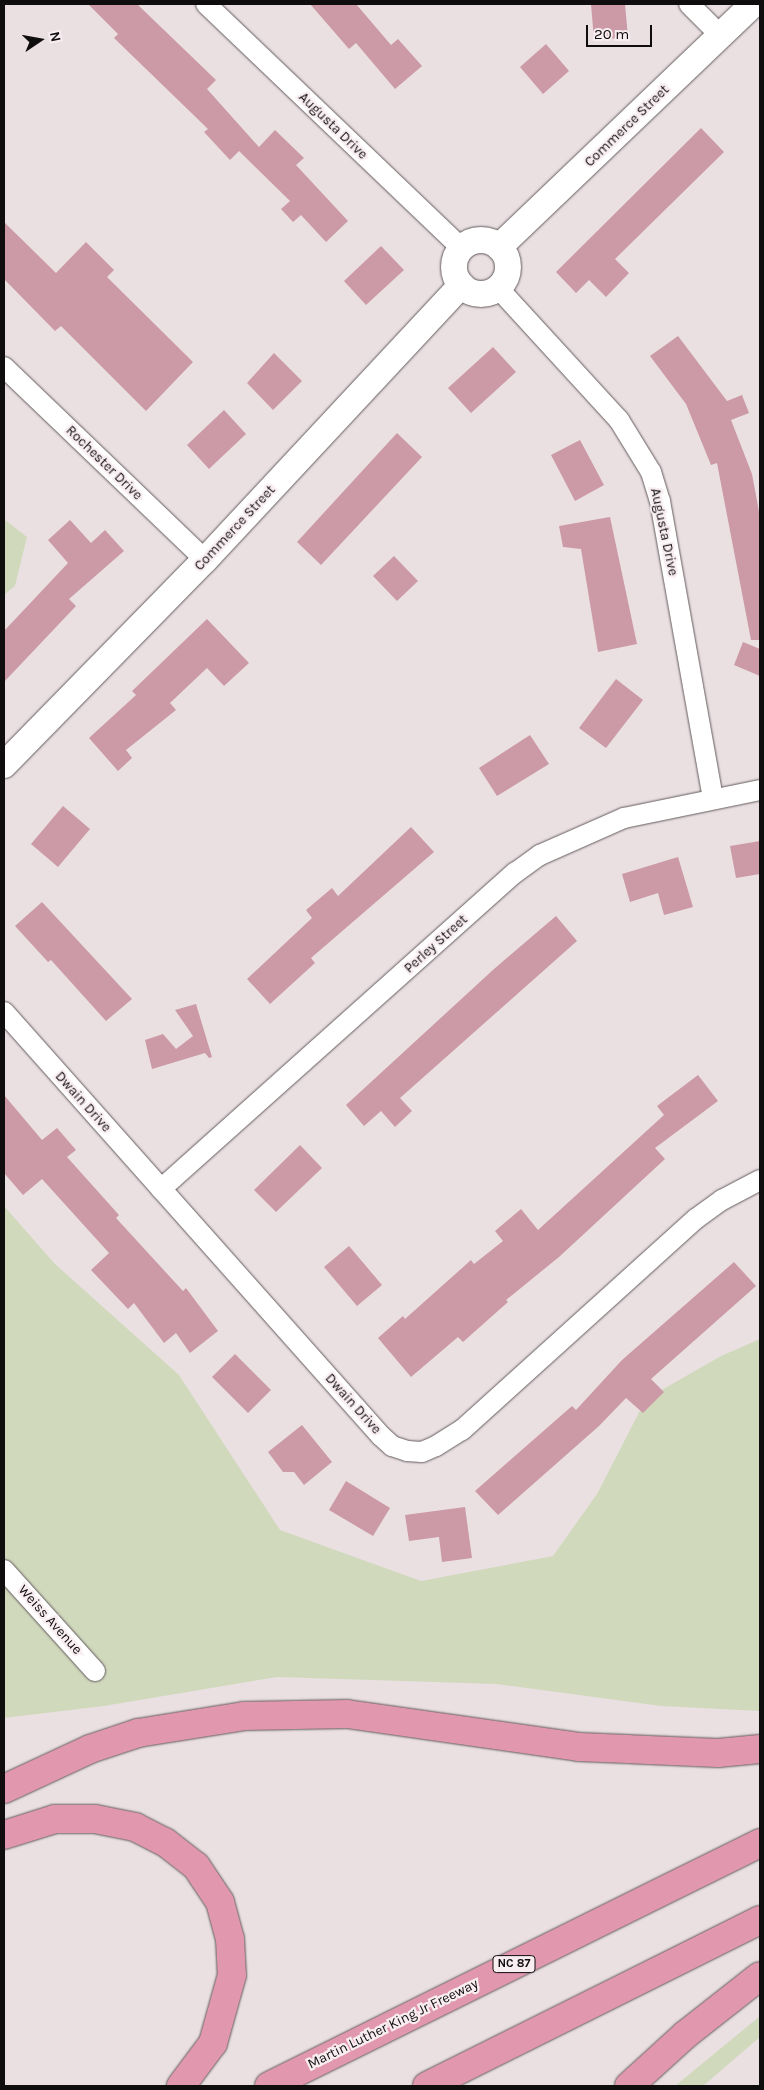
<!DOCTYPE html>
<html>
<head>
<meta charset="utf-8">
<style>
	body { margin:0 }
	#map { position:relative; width:764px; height:2090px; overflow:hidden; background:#eae0e2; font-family:Karla,sans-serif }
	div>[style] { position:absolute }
	.green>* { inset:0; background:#d1d9bd }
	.building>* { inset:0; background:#cc99a7 }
	.roads { filter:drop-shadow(0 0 1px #645b5d) drop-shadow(0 0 1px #645b5d) }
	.minor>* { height:20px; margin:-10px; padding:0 10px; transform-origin:10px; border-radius:10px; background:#fff }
	.tertiary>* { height:26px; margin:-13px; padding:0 13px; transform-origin:13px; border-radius:13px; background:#fff }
	.tertiary>.ring { margin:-13px; padding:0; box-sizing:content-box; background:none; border:26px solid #fff; border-radius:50% }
	.motorway>* { height:28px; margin:-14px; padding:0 14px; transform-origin:14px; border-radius:14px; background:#e197ae }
	span { translate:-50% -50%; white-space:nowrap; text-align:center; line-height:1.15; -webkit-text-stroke:4.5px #f8edf0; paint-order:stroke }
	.shield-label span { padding:1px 4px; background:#f8edf0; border:1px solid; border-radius:4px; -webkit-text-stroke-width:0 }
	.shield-label { font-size:12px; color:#100d0e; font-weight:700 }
	.street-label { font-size:14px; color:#100d0e }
	.frame { position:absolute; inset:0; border:5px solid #100d0e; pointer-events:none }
	.north { position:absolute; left:15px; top:15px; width:50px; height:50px; -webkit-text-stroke:4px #f8edf0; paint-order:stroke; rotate:78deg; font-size:14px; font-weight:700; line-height:20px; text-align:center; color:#100d0e }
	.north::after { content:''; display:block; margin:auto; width:18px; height:22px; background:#100d0e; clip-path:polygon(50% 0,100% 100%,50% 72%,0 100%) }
	.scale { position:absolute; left:586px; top:25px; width:66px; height:22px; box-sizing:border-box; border:2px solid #100d0e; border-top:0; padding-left:6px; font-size:15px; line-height:18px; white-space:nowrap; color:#100d0e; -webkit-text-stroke:4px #f8edf0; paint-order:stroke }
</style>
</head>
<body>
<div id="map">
	<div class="green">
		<div style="clip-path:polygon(4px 519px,27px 537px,15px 586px,4px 595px)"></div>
		<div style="clip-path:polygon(4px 1206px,55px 1264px,179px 1375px,280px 1530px,421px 1581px,553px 1556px,597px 1494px,646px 1399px,721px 1356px,760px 1339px,760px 1711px,661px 1706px,496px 1684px,277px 1677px,104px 1706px,4px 1718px)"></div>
		<div style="clip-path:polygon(760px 2016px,760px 2037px,703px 2086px,675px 2086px)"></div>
	</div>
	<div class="building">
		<div style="clip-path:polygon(88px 4px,137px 4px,216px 80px,207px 89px,259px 147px,275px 130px,304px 158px,296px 165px,348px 221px,326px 242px,301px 215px,293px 222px,281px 209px,290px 201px,239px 151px,230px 160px,204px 132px,208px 129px,114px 38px,118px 34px)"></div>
		<div style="clip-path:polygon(310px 4px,356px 4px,391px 45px,398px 39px,422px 66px,395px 89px,356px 43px,349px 49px)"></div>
		<div style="clip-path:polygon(591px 4px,625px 4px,628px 37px,594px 40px)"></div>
		<div style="clip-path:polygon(546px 44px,569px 71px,543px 94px,520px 67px)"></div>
		<div style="clip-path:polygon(701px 128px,724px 152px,615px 259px,629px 273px,606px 297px,589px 280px,576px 293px,556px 272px)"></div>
		<div style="clip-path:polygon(4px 222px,56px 273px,86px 242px,114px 270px,107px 277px,193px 362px,146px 411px,61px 326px,55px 331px,4px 279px)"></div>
		<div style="clip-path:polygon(381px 246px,404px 270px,366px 305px,344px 281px)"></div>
		<div style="clip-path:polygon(678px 336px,727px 401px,742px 395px,749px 413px,731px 420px,752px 474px,760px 517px,760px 640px,751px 640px,717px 463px,711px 465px,686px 404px,650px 356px)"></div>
		<div style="clip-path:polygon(493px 347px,516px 372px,471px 413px,448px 388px)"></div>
		<div style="clip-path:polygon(274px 353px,302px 381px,273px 410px,247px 383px)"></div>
		<div style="clip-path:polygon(224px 410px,246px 434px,209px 469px,187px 445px)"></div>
		<div style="clip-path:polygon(397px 433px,422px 457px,321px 565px,297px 542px)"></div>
		<div style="clip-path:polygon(580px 440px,604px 485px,575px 501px,551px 455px)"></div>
		<div style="clip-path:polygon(610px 517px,637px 644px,598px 652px,581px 549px,563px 547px,559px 526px)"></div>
		<div style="clip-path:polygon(70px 520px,91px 543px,105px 530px,124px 551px,69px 599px,76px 606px,4px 682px,4px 631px,68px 563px,48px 540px)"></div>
		<div style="clip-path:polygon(394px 556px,418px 581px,397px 601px,373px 576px)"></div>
		<div style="clip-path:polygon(207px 619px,249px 663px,224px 686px,207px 668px,170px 703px,176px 710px,126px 750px,132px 758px,118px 771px,89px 738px,136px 695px,132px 691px)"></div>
		<div style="clip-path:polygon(743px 642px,760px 649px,760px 676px,734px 665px)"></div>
		<div style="clip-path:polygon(616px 679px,643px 700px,606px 748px,579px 728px)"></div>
		<div style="clip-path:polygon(530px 735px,549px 764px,497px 796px,479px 768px)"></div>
		<div style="clip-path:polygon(63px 806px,90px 829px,58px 867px,31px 844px)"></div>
		<div style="clip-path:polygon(411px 827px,434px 852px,311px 958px,315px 963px,270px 1004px,247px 979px,312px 918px,306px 910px,332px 888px,338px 896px)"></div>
		<div style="clip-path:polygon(760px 841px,760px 874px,736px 878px,730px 846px)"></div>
		<div style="clip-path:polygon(678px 857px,693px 907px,664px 915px,658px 893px,630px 902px,622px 874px)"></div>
		<div style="clip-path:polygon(42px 902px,132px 999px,106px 1021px,51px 960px,48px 962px,15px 926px)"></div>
		<div style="clip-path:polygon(556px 916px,577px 941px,400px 1098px,412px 1111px,395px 1127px,381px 1111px,364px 1126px,346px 1105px,494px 969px)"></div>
		<div style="clip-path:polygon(196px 1004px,212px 1057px,209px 1058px,205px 1053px,152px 1069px,145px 1040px,163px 1034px,176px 1049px,193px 1036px,175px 1010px)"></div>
		<div style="clip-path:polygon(698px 1075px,718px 1101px,655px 1148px,665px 1159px,559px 1257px,506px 1300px,508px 1302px,463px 1342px,458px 1337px,411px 1377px,378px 1338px,403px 1316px,405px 1319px,471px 1260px,474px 1264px,503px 1241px,495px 1231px,521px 1209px,538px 1230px,664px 1115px,657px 1106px)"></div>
		<div style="clip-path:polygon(4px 1095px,42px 1140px,57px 1128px,76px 1150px,67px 1157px,119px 1215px,116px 1218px,183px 1291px,186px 1288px,218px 1331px,190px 1353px,176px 1333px,164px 1343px,134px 1303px,128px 1309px,91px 1270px,109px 1253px,42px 1179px,23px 1195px,4px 1173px)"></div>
		<div style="clip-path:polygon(300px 1145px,322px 1168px,276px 1212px,254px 1190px)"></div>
		<div style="clip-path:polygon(349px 1246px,382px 1285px,357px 1306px,324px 1267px)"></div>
		<div style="clip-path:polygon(734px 1262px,756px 1286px,651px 1379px,664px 1392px,643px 1413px,626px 1398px,599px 1426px,498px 1515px,475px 1491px,572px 1406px,576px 1410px,622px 1360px)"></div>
		<div style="clip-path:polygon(235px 1354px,271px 1390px,248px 1413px,212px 1377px)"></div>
		<div style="clip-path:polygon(302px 1425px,332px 1462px,304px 1485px,294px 1472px,283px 1472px,268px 1452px)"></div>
		<div style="clip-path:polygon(346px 1481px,390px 1508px,373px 1536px,329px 1510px)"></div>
		<div style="clip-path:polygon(465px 1507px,472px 1558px,442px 1562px,439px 1537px,409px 1541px,405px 1515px)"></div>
	</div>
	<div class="roads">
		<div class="minor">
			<div style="left:206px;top:4px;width:353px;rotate:43.7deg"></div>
			<div style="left:689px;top:4px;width:45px;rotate:45deg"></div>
			<div style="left:498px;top:288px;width:179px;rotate:47.5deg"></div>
			<div style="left:619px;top:420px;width:61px;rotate:58.4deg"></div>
			<div style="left:651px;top:472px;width:30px;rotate:73deg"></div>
			<div style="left:660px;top:501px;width:302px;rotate:79.9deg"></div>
			<div style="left:4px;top:367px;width:279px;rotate:43.8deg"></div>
			<div style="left:4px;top:1012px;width:567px;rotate:48.36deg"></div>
			<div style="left:381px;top:1436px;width:15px;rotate:42deg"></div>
			<div style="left:392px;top:1446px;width:16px;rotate:18deg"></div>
			<div style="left:407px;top:1451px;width:15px;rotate:4deg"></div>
			<div style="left:422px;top:1452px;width:15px;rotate:-23deg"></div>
			<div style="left:436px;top:1446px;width:31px;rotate:-32deg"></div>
			<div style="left:462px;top:1430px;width:316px;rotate:-42.1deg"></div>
			<div style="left:697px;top:1218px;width:31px;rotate:-36deg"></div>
			<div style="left:722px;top:1200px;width:43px;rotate:-27.8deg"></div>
			<div style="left:161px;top:1189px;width:475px;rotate:-41.8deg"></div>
			<div style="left:515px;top:873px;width:31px;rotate:-36deg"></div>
			<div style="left:540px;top:855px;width:92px;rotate:-23.8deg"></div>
			<div style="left:624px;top:818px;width:139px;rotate:-11.6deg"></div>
			<div style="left:4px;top:1570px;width:136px;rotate:48deg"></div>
		</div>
		<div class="tertiary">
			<div class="ring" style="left:454px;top:240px;width:28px;height:28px"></div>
			<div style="left:499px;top:247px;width:352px;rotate:-43.7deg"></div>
			<div style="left:4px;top:765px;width:287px;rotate:-45.6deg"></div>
			<div style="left:205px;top:560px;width:376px;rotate:-47deg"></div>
		</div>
		<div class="motorway">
			<div style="left:4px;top:1789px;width:95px;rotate:-24.9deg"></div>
			<div style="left:90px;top:1749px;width:51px;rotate:-18.4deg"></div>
			<div style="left:138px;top:1733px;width:107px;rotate:-9.1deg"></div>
			<div style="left:244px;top:1716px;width:103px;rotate:-1.1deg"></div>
			<div style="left:347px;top:1714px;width:234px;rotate:8.1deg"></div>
			<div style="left:579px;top:1747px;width:139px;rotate:2.5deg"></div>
			<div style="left:718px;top:1753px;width:42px;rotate:-5.4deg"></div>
			<div style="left:4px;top:1835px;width:53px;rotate:-17.4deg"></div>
			<div style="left:55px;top:1819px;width:40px"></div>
			<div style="left:95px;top:1819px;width:41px;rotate:11.3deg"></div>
			<div style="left:135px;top:1827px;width:34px;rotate:27deg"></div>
			<div style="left:165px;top:1842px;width:39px;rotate:38deg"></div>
			<div style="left:196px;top:1866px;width:43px;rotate:56.3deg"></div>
			<div style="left:220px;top:1902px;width:38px;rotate:75deg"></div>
			<div style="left:230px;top:1939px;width:36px;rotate:87deg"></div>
			<div style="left:232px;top:1975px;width:71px;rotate:105.6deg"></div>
			<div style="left:213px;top:2043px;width:54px;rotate:126.7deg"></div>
			<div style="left:269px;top:2086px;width:548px;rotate:-26.33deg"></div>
			<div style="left:427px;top:2086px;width:372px;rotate:-26.5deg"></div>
			<div style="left:629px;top:2086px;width:76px;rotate:-42.3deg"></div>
			<div style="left:685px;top:2035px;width:95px;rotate:-38.2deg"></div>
		</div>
	</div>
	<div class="shield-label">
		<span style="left:514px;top:1964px">NC 87</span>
	</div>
	<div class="street-label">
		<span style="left:333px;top:126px;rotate:44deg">Augusta Drive</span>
		<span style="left:627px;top:126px;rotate:-44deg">Commerce Street</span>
		<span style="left:104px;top:463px;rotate:44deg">Rochester Drive</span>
		<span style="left:235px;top:528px;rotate:-47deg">Commerce Street</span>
		<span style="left:664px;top:532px;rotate:78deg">Augusta Drive</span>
		<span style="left:436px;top:944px;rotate:-42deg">Perley Street</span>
		<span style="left:83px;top:1102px;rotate:48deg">Dwain Drive</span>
		<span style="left:353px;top:1404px;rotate:48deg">Dwain Drive</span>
		<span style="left:50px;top:1620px;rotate:48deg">Weiss Avenue</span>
		<span style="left:393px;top:2024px;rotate:-26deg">Martin Luther King Jr Freeway</span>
	</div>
	<div class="frame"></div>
	<div class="north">N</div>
	<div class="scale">20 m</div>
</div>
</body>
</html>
